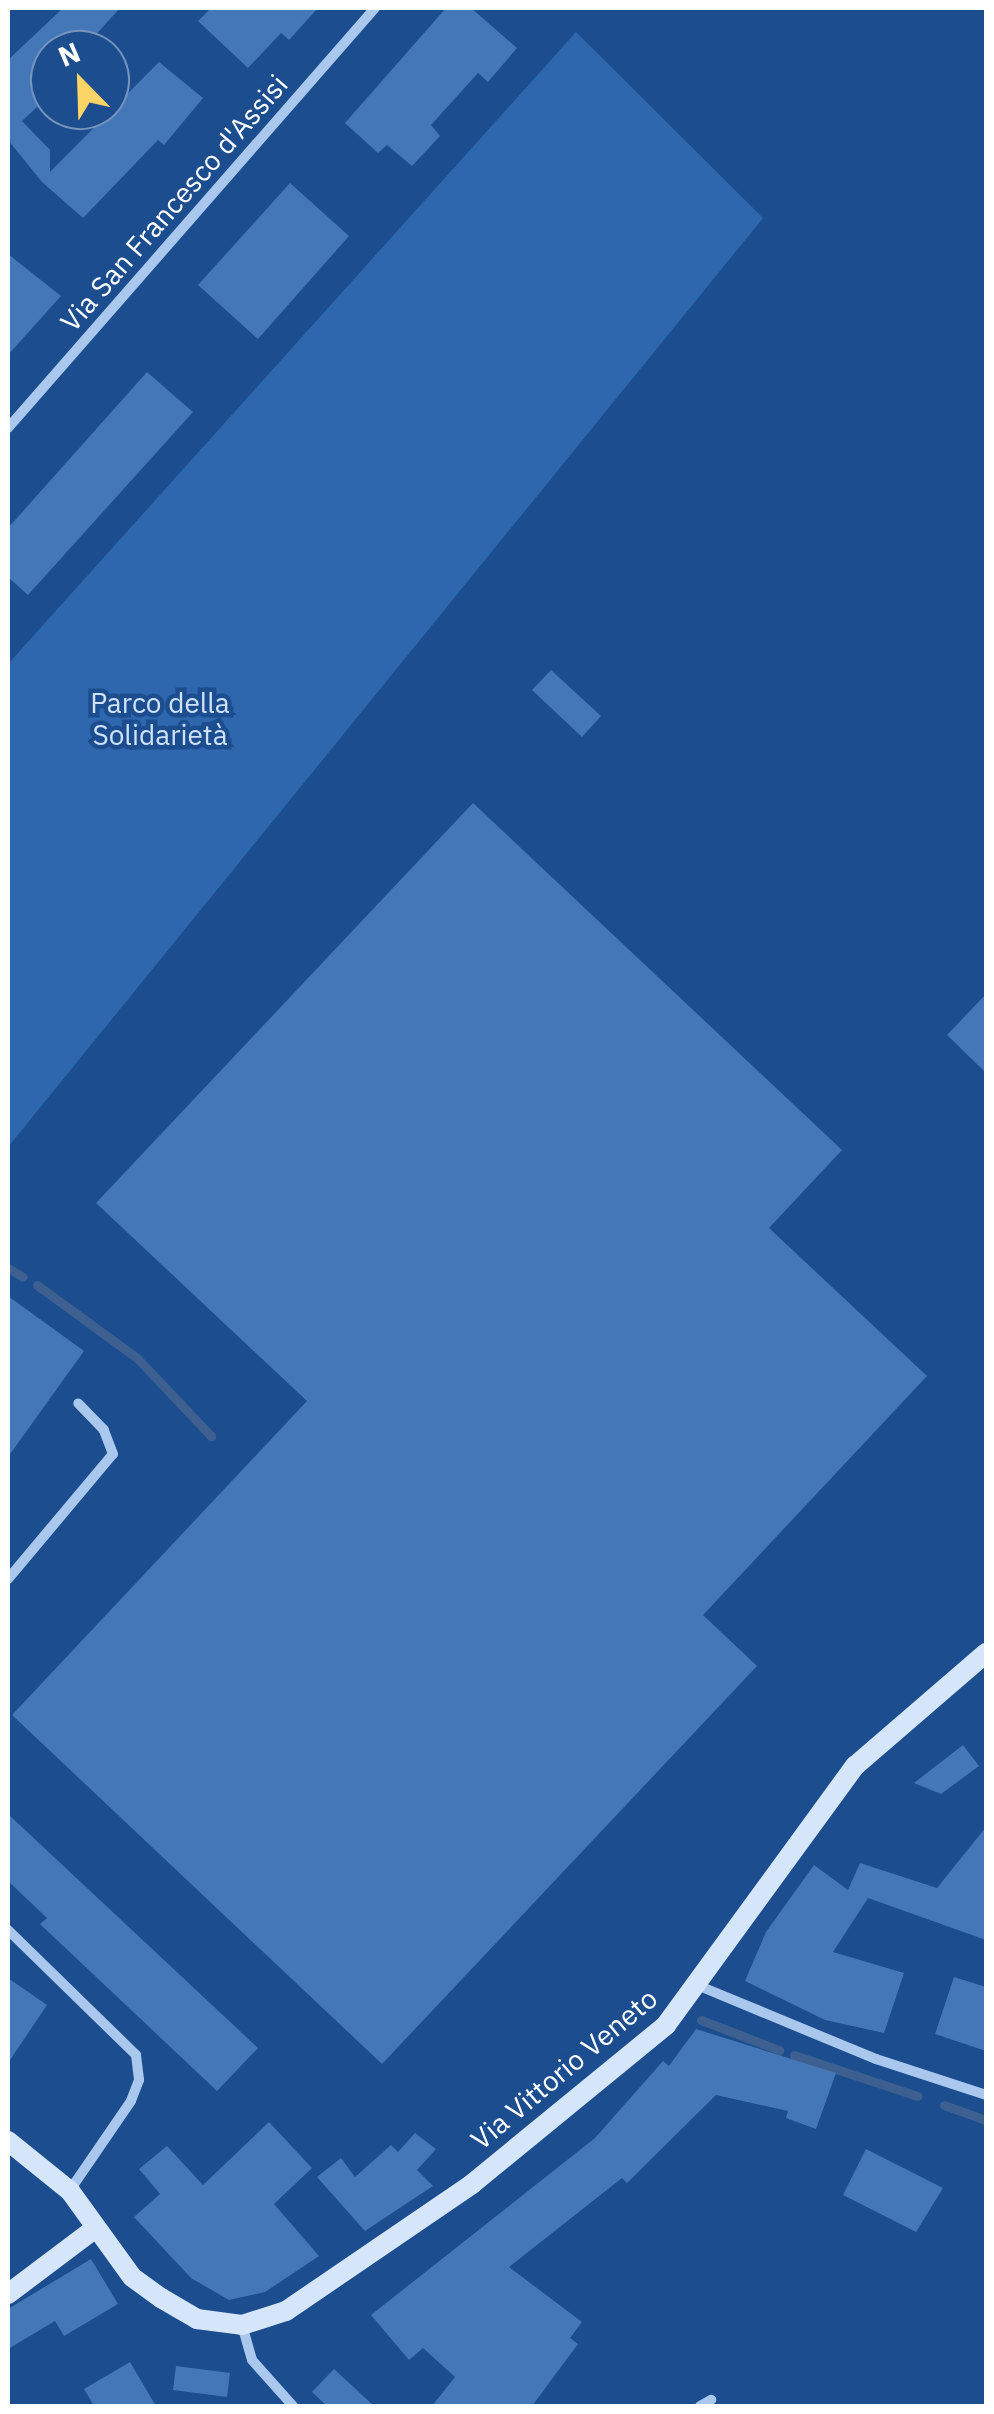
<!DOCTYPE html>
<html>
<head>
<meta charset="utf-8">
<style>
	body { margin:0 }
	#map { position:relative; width:994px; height:2414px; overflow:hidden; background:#1b4d8f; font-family:"IBM Plex Sans",sans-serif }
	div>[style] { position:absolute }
	.green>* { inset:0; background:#2e67ad }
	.stream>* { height:9px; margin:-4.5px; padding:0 4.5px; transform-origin:4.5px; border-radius:4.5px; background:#3d6090 }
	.building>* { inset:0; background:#4477b7 }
	.street>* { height:10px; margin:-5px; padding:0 5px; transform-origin:5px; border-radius:5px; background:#aac8ee }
	.secondary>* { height:20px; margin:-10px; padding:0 10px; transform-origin:10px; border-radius:10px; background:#d6e6fa }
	span { translate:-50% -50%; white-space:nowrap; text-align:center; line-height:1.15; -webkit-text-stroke:9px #1b4d8f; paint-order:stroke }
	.street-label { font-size:28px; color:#fff }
	.park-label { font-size:28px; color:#d0e2fa }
	.frame { position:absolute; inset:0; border:10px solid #fff; pointer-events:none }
	.north { position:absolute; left:30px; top:30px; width:100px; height:100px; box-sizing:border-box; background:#1b4d8f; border:2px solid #7694bc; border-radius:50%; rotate:337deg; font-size:28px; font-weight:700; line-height:40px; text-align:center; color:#fff }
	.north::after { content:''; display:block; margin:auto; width:35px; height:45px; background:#ffd467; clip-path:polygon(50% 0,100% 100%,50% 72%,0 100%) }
</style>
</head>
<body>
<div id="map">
	<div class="green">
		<div style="clip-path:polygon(576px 32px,763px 218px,8px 1147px,8px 664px)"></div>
	</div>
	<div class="stream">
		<div style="left:8px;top:1268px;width:17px;rotate:31deg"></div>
		<div style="left:37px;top:1285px;width:124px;rotate:36.1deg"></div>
		<div style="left:137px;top:1358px;width:108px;rotate:46.5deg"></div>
		<div style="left:701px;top:2020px;width:84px;rotate:21deg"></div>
		<div style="left:794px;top:2055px;width:130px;rotate:18.4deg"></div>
		<div style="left:944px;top:2105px;width:45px;rotate:19.7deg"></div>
	</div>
	<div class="building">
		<div style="clip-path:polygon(63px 8px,120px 8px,82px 50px,50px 50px,50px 95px,22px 121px,50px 150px,50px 172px,159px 62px,203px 98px,164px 145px,158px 140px,83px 218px,42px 182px,8px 140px,8px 60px)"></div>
		<div style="clip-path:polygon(211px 8px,318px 8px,289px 40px,281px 33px,248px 68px,198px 21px)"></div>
		<div style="clip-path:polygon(446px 8px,471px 8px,517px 48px,488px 82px,478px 73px,431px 125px,440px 136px,412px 166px,387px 145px,378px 153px,345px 123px)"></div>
		<div style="clip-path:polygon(290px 183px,349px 236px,258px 339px,198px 285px)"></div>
		<div style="clip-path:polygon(8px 254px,61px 296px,8px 355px)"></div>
		<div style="clip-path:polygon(147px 372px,193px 412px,28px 595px,8px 577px,8px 528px)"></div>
		<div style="clip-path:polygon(551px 670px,601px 716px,582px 737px,532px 690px)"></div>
		<div style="clip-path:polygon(473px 803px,842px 1150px,769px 1228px,927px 1376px,703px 1615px,757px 1666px,382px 2064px,12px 1715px,307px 1401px,96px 1203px)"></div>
		<div style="clip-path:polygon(986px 994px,986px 1073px,947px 1035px)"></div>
		<div style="clip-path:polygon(8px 1296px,84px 1351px,8px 1457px)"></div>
		<div style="clip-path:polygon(963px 1745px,979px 1766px,941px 1794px,914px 1783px)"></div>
		<div style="clip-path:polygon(8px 1814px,258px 2048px,217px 2091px,40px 1924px,47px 1918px,8px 1881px)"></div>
		<div style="clip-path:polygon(986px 1827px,986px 1940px,868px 1898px,833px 1952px,904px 1973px,884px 2033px,825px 2020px,745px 1981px,766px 1932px,814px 1865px,848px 1890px,860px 1863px,937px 1888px)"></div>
		<div style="clip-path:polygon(954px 1977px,986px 1987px,986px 2051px,935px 2034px)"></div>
		<div style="clip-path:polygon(8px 1978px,47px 2005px,8px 2063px)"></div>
		<div style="clip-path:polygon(696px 2029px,836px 2073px,816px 2129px,786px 2118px,788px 2111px,716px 2095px,627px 2183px,622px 2178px,509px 2267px,582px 2322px,570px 2338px,578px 2344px,532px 2406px,432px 2406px,455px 2377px,423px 2348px,409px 2360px,371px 2315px,595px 2138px,663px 2061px,669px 2066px)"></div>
		<div style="clip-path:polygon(269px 2122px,312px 2168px,274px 2204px,319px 2256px,265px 2292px,229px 2300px,191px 2278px,134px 2217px,160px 2194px,139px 2169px,167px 2146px,203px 2185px)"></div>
		<div style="clip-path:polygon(415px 2133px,436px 2149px,417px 2170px,433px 2186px,365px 2231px,317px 2177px,341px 2158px,355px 2177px,391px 2145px,398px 2152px)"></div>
		<div style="clip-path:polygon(866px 2149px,943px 2188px,916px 2232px,843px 2195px)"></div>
		<div style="clip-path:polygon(91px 2259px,118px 2304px,64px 2336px,55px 2321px,8px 2349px,8px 2309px)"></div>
		<div style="clip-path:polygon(130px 2362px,156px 2406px,94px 2406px,84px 2389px)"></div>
		<div style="clip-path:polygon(176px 2366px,230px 2373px,227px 2397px,173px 2390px)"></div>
		<div style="clip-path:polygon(334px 2369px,374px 2406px,327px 2406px,312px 2392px)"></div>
	</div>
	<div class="street">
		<div style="left:8px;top:428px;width:558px;rotate:-48.85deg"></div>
		<div style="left:8px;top:1579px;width:163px;rotate:-50deg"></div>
		<div style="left:113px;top:1454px;width:26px;rotate:-111deg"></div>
		<div style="left:104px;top:1430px;width:37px;rotate:-134deg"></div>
		<div style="left:8px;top:1930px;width:179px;rotate:44.3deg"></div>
		<div style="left:136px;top:2055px;width:25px;rotate:83deg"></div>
		<div style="left:139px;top:2080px;width:22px;rotate:111deg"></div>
		<div style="left:131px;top:2101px;width:108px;rotate:124.4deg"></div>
		<div style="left:697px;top:1985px;width:194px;rotate:22.5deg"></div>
		<div style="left:876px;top:2059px;width:116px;rotate:18.1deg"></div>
		<div style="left:242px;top:2325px;width:36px;rotate:74deg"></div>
		<div style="left:252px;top:2360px;width:62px;rotate:48.3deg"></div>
		<div style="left:700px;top:2406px;width:13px;rotate:-29deg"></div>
	</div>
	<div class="secondary">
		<div style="left:8px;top:2141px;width:80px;rotate:38.9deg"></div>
		<div style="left:70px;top:2191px;width:106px;rotate:54.2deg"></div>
		<div style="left:132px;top:2277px;width:36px;rotate:36deg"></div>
		<div style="left:161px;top:2298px;width:42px;rotate:30.3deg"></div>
		<div style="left:197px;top:2319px;width:45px;rotate:7.6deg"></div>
		<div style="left:242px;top:2325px;width:46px;rotate:-17.7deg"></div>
		<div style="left:286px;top:2311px;width:225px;rotate:-34.3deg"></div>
		<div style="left:472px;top:2184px;width:251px;rotate:-39.3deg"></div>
		<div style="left:666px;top:2025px;width:321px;rotate:-53.9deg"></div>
		<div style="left:855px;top:1766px;width:173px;rotate:-40.8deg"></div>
		<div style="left:8px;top:2294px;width:106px;rotate:-37deg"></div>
	</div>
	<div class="street-label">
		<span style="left:174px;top:203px;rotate:-49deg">Via San Francesco d'Assisi</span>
		<span style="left:564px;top:2069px;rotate:-40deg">Via Vittorio Veneto</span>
	</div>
	<div class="park-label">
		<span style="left:160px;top:719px">Parco della<br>Solidarietà</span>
	</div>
	<div class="frame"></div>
	<div class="north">N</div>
</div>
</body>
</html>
